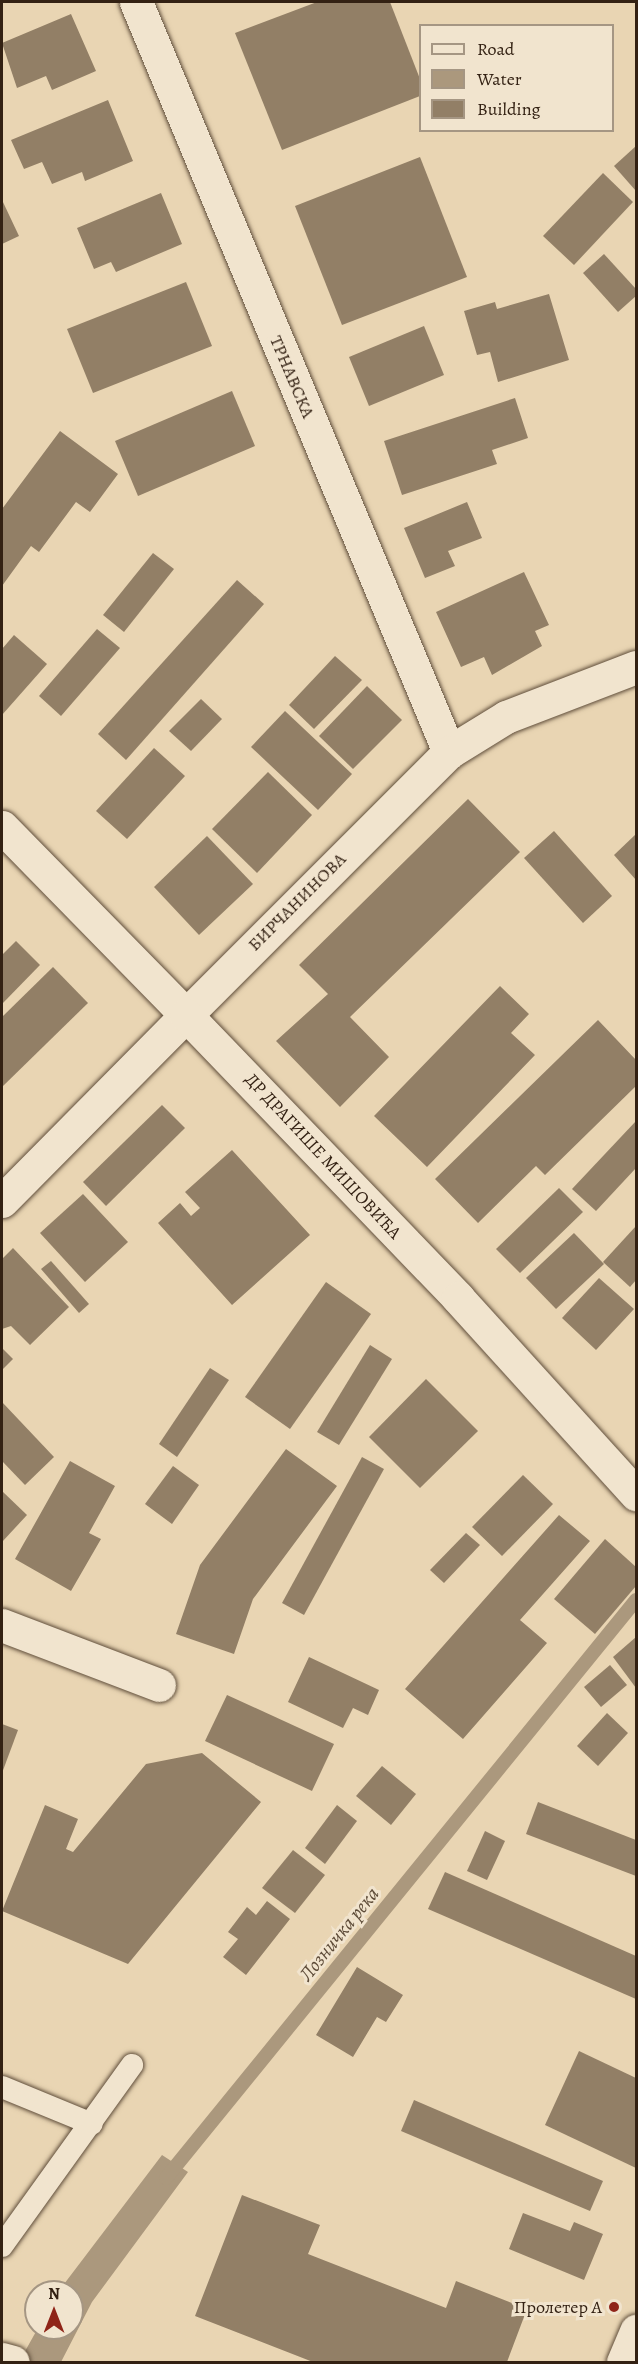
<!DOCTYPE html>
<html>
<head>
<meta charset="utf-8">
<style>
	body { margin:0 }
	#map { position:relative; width:638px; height:2364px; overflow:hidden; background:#e9d5b3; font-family:Alegreya,serif }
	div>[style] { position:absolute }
	.water>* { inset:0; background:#ab987d }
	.stream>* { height:14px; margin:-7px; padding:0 7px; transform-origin:7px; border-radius:7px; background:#ab987d }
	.building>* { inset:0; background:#927f66 }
	.roads { filter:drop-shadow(0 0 2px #604e3b) drop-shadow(0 0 2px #604e3b) }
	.service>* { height:22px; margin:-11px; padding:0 11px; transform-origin:11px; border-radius:11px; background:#f1e4ce }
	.minor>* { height:33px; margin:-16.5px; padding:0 16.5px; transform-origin:16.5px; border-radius:16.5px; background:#f1e4ce }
	.tertiary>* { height:33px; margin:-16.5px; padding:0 16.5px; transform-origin:16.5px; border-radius:16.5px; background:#f1e4ce }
	.secondary>* { height:33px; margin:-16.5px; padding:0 16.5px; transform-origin:16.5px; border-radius:16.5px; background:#f1e4ce }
	.dots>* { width:16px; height:16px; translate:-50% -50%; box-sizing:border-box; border:3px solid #f1e4ce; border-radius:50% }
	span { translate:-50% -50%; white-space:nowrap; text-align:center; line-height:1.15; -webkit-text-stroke:6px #f1e4ce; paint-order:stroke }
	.street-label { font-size:18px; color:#332113 }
	.poi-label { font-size:18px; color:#332113 }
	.right { translate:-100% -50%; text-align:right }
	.water-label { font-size:20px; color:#5d4b38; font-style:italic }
	.frame { position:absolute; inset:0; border:3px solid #332113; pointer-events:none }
	.legend { position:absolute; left:419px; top:24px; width:195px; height:108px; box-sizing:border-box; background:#f1e4ce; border:2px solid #a59683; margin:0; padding:8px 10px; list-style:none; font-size:18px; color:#332113 }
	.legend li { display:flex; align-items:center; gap:12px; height:30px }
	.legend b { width:30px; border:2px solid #a59683 }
	.north { position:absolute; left:24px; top:2280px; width:60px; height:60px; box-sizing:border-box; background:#f1e4ce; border:2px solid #a59683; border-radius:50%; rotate:0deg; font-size:16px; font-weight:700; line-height:24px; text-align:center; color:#332113 }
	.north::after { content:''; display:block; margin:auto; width:21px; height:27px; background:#8f2418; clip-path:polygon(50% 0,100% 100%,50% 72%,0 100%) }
</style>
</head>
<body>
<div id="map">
	<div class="water">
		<div style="clip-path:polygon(162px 2155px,188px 2172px,92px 2302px,61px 2362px,19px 2362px,38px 2328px,72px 2328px,72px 2292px,58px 2292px)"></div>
	</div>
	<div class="stream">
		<div style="left:166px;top:2178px;width:745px;rotate:-50.88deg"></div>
	</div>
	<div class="building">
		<div style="clip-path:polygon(317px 2px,390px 2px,420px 79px,420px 96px,282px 150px,235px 33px)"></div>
		<div style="clip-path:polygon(71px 14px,96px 71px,52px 90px,46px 76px,17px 88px,2px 43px)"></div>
		<div style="clip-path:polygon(108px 100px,133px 161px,85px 181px,82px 172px,52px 184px,42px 162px,24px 169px,11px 140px)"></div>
		<div style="clip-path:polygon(636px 146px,636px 191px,614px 166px)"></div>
		<div style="clip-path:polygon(420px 157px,467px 277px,342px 325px,295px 206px)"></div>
		<div style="clip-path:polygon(603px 173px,633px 202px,574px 265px,543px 236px)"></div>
		<div style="clip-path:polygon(161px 193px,182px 244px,116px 272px,111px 262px,94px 269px,77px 228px)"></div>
		<div style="clip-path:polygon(2px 200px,19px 236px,2px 244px)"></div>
		<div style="clip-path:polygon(604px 254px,636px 289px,636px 296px,618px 312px,583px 273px)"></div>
		<div style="clip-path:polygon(186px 282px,212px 346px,93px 393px,67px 329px)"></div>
		<div style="clip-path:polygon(549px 294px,569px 360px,498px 382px,490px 352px,477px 355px,464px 311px,495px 302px,497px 309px)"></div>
		<div style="clip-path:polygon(424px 326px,444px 375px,369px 406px,349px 357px)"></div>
		<div style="clip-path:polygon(232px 391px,255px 446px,138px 496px,115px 441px)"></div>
		<div style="clip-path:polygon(515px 398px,528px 438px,492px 450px,497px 464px,402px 495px,384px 441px)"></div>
		<div style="clip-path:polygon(60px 431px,118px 474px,90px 512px,76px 502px,39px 552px,31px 546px,2px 586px,2px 509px)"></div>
		<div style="clip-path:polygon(467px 502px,482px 538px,448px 551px,455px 566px,425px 578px,404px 528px)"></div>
		<div style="clip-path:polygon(153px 553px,174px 569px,124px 632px,103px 615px)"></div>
		<div style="clip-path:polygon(524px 572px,549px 625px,535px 631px,542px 646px,492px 675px,484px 657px,461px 667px,436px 612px)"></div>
		<div style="clip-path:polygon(237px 580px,264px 604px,126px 760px,98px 734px)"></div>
		<div style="clip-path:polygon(97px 629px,120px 648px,61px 716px,39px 696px)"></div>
		<div style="clip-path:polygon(14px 635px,47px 664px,2px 715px,2px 649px)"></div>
		<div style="clip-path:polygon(335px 656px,362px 680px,314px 729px,289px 705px)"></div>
		<div style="clip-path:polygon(367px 686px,402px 720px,353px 769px,319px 736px)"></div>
		<div style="clip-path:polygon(201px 699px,222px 719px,191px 751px,169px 731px)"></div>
		<div style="clip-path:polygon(285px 711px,352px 774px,318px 810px,251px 747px)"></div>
		<div style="clip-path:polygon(154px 748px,185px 776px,127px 839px,96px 811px)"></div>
		<div style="clip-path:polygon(268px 772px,312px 815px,257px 873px,212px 829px)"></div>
		<div style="clip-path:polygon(468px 799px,520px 852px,350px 1017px,389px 1057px,340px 1107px,276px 1041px,328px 994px,299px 965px)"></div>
		<div style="clip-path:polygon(554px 831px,612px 896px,583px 923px,524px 858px)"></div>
		<div style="clip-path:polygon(636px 834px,636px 880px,614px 855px)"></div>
		<div style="clip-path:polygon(207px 836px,253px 884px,199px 935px,154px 887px)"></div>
		<div style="clip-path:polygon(16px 941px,40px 965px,2px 1004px,2px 955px)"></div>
		<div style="clip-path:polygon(53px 967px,88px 1003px,2px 1087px,2px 1017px)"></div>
		<div style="clip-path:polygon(500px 986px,529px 1014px,511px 1033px,535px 1055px,427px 1167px,374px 1116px)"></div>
		<div style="clip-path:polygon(598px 1020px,636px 1060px,636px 1086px,545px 1175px,536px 1166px,478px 1223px,435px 1179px)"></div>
		<div style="clip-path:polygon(162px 1105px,185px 1128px,106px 1206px,83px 1182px)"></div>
		<div style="clip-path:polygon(636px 1121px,636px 1168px,596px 1211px,572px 1189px)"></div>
		<div style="clip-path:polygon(232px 1150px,310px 1235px,232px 1305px,158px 1223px,180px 1203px,191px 1216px,200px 1208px,185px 1192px)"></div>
		<div style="clip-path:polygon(559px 1188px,583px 1212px,520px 1273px,496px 1249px)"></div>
		<div style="clip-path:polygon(83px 1194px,128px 1242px,85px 1282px,40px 1233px)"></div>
		<div style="clip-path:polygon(636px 1226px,636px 1280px,630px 1287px,603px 1262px)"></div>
		<div style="clip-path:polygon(574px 1233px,604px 1264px,556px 1309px,526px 1278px)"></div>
		<div style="clip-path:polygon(13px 1248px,69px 1307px,30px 1345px,11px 1326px,2px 1329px,2px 1259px)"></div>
		<div style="clip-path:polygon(51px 1261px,89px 1304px,79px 1313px,41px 1269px)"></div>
		<div style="clip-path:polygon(599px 1278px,634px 1309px,596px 1350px,562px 1318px)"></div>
		<div style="clip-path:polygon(326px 1282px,371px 1314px,290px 1429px,245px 1397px)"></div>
		<div style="clip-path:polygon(370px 1345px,392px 1359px,339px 1445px,317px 1432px)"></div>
		<div style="clip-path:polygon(2px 1348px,13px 1359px,2px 1370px)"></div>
		<div style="clip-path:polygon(210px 1368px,229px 1380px,177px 1457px,159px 1444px)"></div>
		<div style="clip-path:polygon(426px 1379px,478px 1431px,420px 1488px,369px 1437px)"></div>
		<div style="clip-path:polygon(2px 1402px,54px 1457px,25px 1485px,2px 1461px)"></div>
		<div style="clip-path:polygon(286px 1449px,337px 1486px,253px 1599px,234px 1654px,176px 1634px,200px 1565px)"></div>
		<div style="clip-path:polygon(362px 1457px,384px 1469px,304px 1615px,282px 1603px)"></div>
		<div style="clip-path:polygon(70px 1461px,115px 1486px,89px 1533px,101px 1539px,71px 1591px,15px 1559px)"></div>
		<div style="clip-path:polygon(173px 1466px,199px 1485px,172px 1524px,145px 1504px)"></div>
		<div style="clip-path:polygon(523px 1475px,553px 1504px,502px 1556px,472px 1527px)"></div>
		<div style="clip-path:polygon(2px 1491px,27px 1515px,2px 1542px)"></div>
		<div style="clip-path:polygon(559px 1515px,590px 1541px,520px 1620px,547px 1643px,463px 1739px,405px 1689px)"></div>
		<div style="clip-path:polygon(466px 1533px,480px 1545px,444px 1583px,430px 1570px)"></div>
		<div style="clip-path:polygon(605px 1539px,636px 1567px,636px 1586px,595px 1634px,554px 1599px)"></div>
		<div style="clip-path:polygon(636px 1637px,636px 1688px,613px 1657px)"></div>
		<div style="clip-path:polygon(309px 1657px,379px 1690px,368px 1715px,353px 1708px,343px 1728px,288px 1702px)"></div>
		<div style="clip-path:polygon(610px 1665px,627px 1685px,601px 1707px,584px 1687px)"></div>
		<div style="clip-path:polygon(227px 1695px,334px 1744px,312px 1791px,205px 1741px)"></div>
		<div style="clip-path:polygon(607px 1713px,628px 1733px,598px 1766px,577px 1746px)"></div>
		<div style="clip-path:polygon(2px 1724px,18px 1730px,2px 1773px)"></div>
		<div style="clip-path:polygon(202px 1753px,261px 1802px,128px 1964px,2px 1911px,45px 1805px,78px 1819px,66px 1849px,73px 1852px,146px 1764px)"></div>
		<div style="clip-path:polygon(382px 1766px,416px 1794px,391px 1825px,356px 1796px)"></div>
		<div style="clip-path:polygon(538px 1802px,636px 1840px,636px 1876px,526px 1834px)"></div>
		<div style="clip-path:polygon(337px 1805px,357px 1821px,325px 1864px,305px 1848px)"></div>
		<div style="clip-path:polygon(485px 1831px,505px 1841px,487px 1880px,467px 1871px)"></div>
		<div style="clip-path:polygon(293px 1850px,325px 1875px,295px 1913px,262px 1888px)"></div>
		<div style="clip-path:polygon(445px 1872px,636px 1956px,636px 1999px,428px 1909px)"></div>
		<div style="clip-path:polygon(267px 1901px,290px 1919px,246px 1975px,223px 1957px,238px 1939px,228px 1932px,247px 1907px,256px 1915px)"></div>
		<div style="clip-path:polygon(357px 1967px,403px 1995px,386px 2022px,377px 2017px,353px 2057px,316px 2035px)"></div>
		<div style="clip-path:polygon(579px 2051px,636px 2078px,636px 2168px,545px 2125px)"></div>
		<div style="clip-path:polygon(414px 2100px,603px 2181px,590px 2211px,401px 2131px)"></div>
		<div style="clip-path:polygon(242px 2195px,320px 2225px,308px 2254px,446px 2308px,456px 2281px,527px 2309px,507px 2362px,313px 2362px,195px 2316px)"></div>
		<div style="clip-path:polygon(523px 2213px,570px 2231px,574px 2222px,603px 2234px,584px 2280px,509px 2249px)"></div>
	</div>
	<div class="roads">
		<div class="service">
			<div style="left:2px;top:2087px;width:97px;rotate:22.3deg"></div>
			<div style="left:2px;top:2246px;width:223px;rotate:-54.3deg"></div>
		</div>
		<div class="minor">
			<div style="left:136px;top:2px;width:813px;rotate:67.35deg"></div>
			<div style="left:2px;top:1201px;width:262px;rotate:-45.3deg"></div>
			<div style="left:2px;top:1625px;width:168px;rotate:20.9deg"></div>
		</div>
		<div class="tertiary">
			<div style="left:2px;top:827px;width:263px;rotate:45.6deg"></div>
			<div style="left:2px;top:2359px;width:11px;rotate:15deg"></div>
		</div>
		<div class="secondary">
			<div style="left:636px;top:667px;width:139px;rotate:159deg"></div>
			<div style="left:506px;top:717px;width:67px;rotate:148.4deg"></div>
			<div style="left:449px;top:752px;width:372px;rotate:135deg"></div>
			<div style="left:186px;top:1015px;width:393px;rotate:46.1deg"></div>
			<div style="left:458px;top:1298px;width:265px;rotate:47.8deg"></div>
			<div style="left:623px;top:2362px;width:34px;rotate:-67deg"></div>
		</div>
	</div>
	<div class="dots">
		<div style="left:614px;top:2307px;background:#8f2418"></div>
	</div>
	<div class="street-label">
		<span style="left:292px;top:377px;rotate:67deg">ТРНАВСКА</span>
		<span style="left:297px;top:902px;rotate:-45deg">БИРЧАНИНОВА</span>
		<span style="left:323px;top:1156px;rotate:47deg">ДР ДРАГИШЕ МИШОВИЋА</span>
	</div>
	<div class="poi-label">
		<span class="right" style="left:602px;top:2307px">Пролетер А</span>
	</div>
	<div class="water-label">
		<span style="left:339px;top:1934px;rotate:-51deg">Лозничка река</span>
	</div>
	<div class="frame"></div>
	<ul class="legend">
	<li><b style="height:8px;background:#f1e4ce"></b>Road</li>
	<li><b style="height:16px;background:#ab987d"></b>Water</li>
	<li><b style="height:16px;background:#927f66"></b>Building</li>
	</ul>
	<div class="north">N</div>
</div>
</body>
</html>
